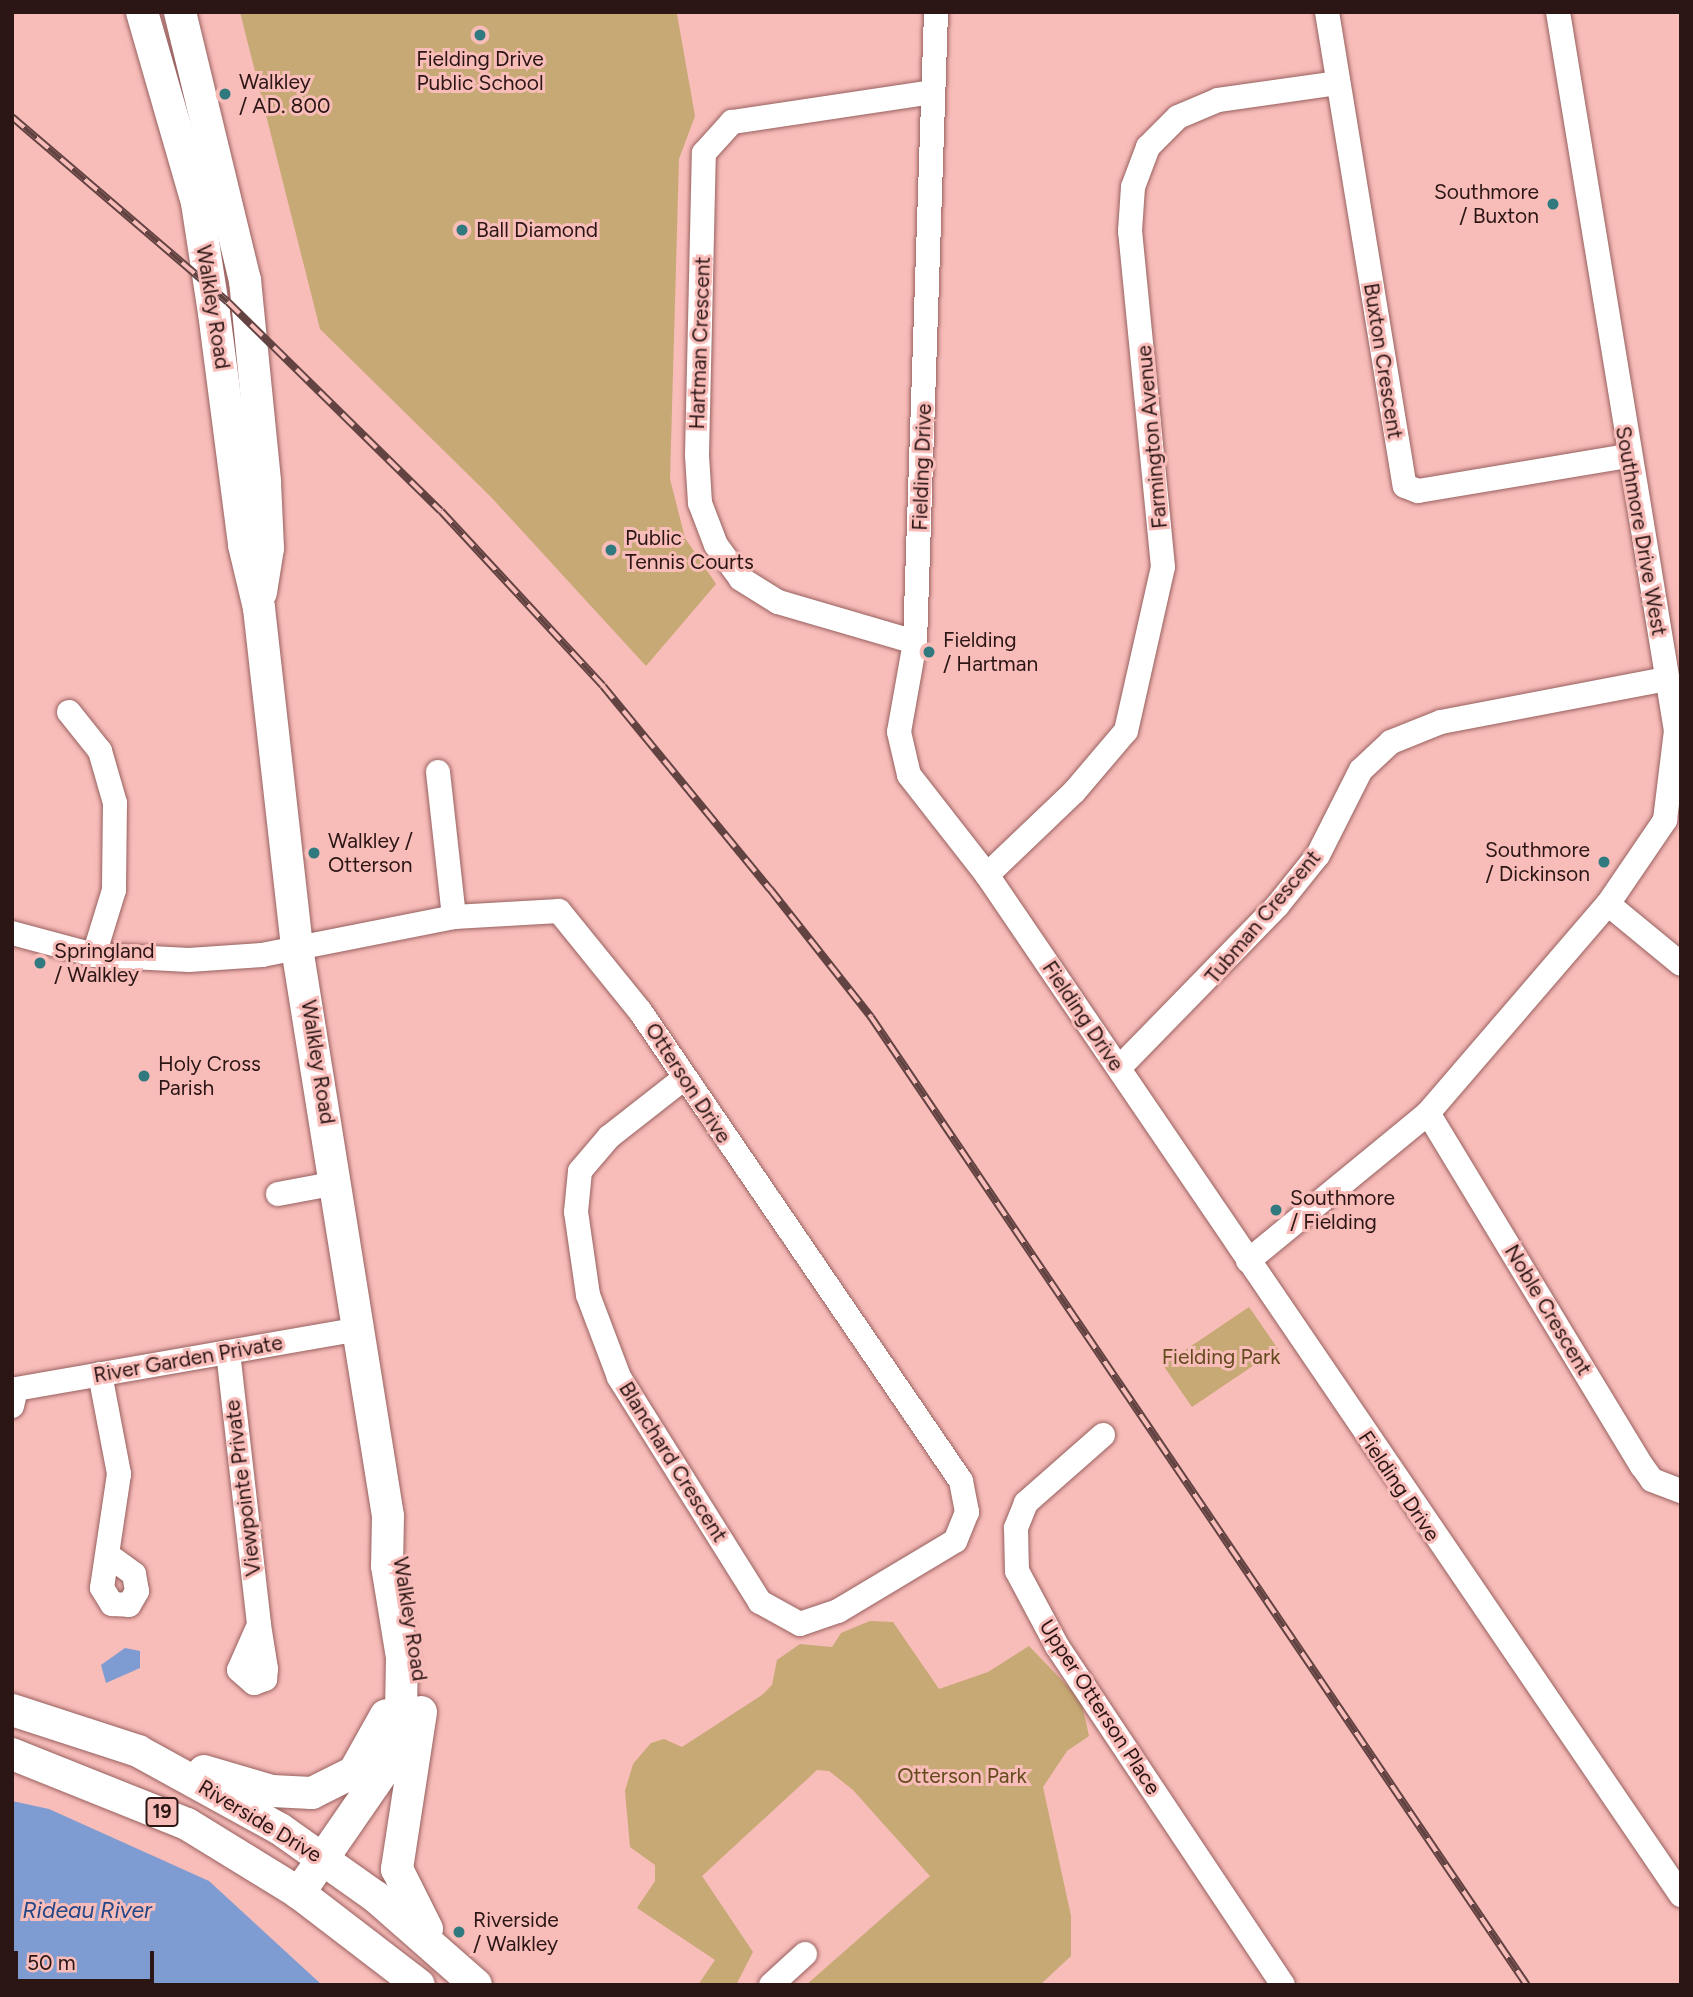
<!DOCTYPE html>
<html>
<head>
<meta charset="utf-8">
<style>
	body { margin:0 }
	#map { position:relative; width:1693px; height:1997px; overflow:hidden; background:#f8bcb9; font-family:Figtree,sans-serif }
	div>[style] { position:absolute }
	.green>* { inset:0; background:#c6a974 }
	.water>* { inset:0; background:#7e9cd1 }
	.roads { filter:drop-shadow(0 0 2px #97615f) drop-shadow(0 0 2px #97615f) }
	.minor>* { height:24px; margin:-12px; padding:0 12px; transform-origin:12px; border-radius:12px; background:#fff }
	.major>* { height:32px; margin:-16px; padding:0 16px; transform-origin:16px; border-radius:16px; background:#fff }
	.rail>* { height:8px; margin-top:-4px; transform-origin:0; background:repeating-linear-gradient(90deg,#f8bcb9 0 16px,#634342 0 32px); box-sizing:border-box; border-block:2px solid #634342 }
	.dots>* { width:19px; height:19px; translate:-50% -50%; box-sizing:border-box; border:4px solid #f8bcb9; border-radius:50% }
	span { translate:-50% -50%; white-space:nowrap; text-align:center; line-height:1.15; -webkit-text-stroke:6px #f8bcb9; paint-order:stroke }
	.shield-label span { padding:2px 5px; background:#f8bcb9; border:2px solid; border-radius:5px; -webkit-text-stroke-width:0 }
	.shield-label { font-size:19px; color:#2b1615; font-weight:700 }
	.poi-label { font-size:21px; color:#2b1615 }
	.left { translate:0 -50%; text-align:left }
	.right { translate:-100% -50%; text-align:right }
	.street-label { font-size:21px; color:#2b1615 }
	.park-label { font-size:21px; color:#634b1d }
	.water-label { font-size:23px; color:#244788; font-style:italic }
	.frame { position:absolute; inset:0; border:14px solid #2b1615; pointer-events:none }
	.scale { position:absolute; left:14px; top:1951px; width:140px; height:32px; box-sizing:border-box; border:4px solid #2b1615; border-top:0; padding-left:9px; font-size:21px; line-height:24px; white-space:nowrap; color:#2b1615; -webkit-text-stroke:5px #f8bcb9; paint-order:stroke }
</style>
</head>
<body>
<div id="map">
	<div class="green">
		<div style="clip-path:polygon(240px 12px,677px 14px,695px 116px,679px 159px,670px 479px,685px 538px,716px 584px,646px 666px,491px 497px,320px 329px)"></div>
		<div style="clip-path:polygon(1249px 1307px,1278px 1349px,1192px 1407px,1163px 1365px)"></div>
		<div style="clip-path:polygon(870px 1621px,893px 1622px,939px 1689px,988px 1672px,1029px 1646px,1081px 1700px,1089px 1736px,1067px 1751px,1043px 1787px,1071px 1916px,1071px 1956px,1040px 1985px,806px 1985px,930px 1876px,853px 1790px,829px 1771px,817px 1770px,702px 1876px,753px 1952px,736px 1985px,698px 1985px,715px 1960px,637px 1908px,655px 1881px,655px 1865px,630px 1847px,625px 1791px,633px 1764px,651px 1743px,664px 1739px,682px 1747px,762px 1695px,772px 1685px,777px 1660px,800px 1644px,832px 1647px,841px 1633px)"></div>
	</div>
	<div class="water">
		<div style="clip-path:polygon(125px 1648px,140px 1651px,140px 1668px,106px 1683px,101px 1665px)"></div>
		<div style="clip-path:polygon(12px 1801px,49px 1809px,209px 1881px,322px 1985px,12px 1985px)"></div>
	</div>
	<div class="roads">
		<div class="minor">
			<div style="left:936px;top:12px;width:630px;rotate:91.91deg"></div>
			<div style="left:915px;top:642px;width:91px;rotate:100.1deg"></div>
			<div style="left:899px;top:732px;width:44px;rotate:76.9deg"></div>
			<div style="left:909px;top:775px;width:127px;rotate:52deg"></div>
			<div style="left:987px;top:875px;width:1234px;rotate:55.77deg"></div>
			<div style="left:1327px;top:12px;width:480px;rotate:80.7deg"></div>
			<div style="left:1405px;top:486px;width:14px;rotate:21deg"></div>
			<div style="left:1418px;top:491px;width:213px;rotate:-9.5deg"></div>
			<div style="left:915px;top:642px;width:143px;rotate:-163.7deg"></div>
			<div style="left:778px;top:602px;width:44px;rotate:-148.1deg"></div>
			<div style="left:741px;top:579px;width:42px;rotate:-126.3deg"></div>
			<div style="left:716px;top:545px;width:45px;rotate:-110.9deg"></div>
			<div style="left:700px;top:503px;width:48px;rotate:-93.6deg"></div>
			<div style="left:697px;top:455px;width:302px;rotate:-88.7deg"></div>
			<div style="left:704px;top:153px;width:42px;rotate:-47.9deg"></div>
			<div style="left:732px;top:122px;width:202px;rotate:-8.5deg"></div>
			<div style="left:69px;top:712px;width:50px;rotate:51.5deg"></div>
			<div style="left:100px;top:751px;width:54px;rotate:73.9deg"></div>
			<div style="left:115px;top:803px;width:87px;rotate:90.7deg"></div>
			<div style="left:114px;top:890px;width:68px;rotate:107.1deg"></div>
			<div style="left:438px;top:772px;width:146px;rotate:83.7deg"></div>
			<div style="left:987px;top:875px;width:120px;rotate:-43.7deg"></div>
			<div style="left:1074px;top:792px;width:80px;rotate:-49.6deg"></div>
			<div style="left:1126px;top:731px;width:168px;rotate:-77.3deg"></div>
			<div style="left:1163px;top:567px;width:338px;rotate:-95.6deg"></div>
			<div style="left:1130px;top:231px;width:44px;rotate:-86.1deg"></div>
			<div style="left:1133px;top:187px;width:43px;rotate:-69.4deg"></div>
			<div style="left:1148px;top:147px;width:42px;rotate:-45deg"></div>
			<div style="left:1178px;top:117px;width:43px;rotate:-23deg"></div>
			<div style="left:1218px;top:100px;width:120px;rotate:-8.1deg"></div>
			<div style="left:1608px;top:904px;width:94px;rotate:39.4deg"></div>
			<div style="left:12px;top:933px;width:85px;rotate:15deg"></div>
			<div style="left:94px;top:955px;width:95px;rotate:3deg"></div>
			<div style="left:189px;top:960px;width:73px;rotate:-3.9deg"></div>
			<div style="left:262px;top:955px;width:196px;rotate:-11.2deg"></div>
			<div style="left:454px;top:917px;width:105px;rotate:-3.3deg"></div>
			<div style="left:559px;top:911px;width:129px;rotate:51deg"></div>
			<div style="left:640px;top:1011px;width:569px;rotate:55.67deg"></div>
			<div style="left:961px;top:1481px;width:32px;rotate:79deg"></div>
			<div style="left:967px;top:1512px;width:31px;rotate:112deg"></div>
			<div style="left:955px;top:1541px;width:136px;rotate:149.1deg"></div>
			<div style="left:838px;top:1611px;width:40px;rotate:161.1deg"></div>
			<div style="left:800px;top:1624px;width:46px;rotate:-151.2deg"></div>
			<div style="left:760px;top:1602px;width:266px;rotate:-122.1deg"></div>
			<div style="left:619px;top:1377px;width:88px;rotate:-110.7deg"></div>
			<div style="left:588px;top:1295px;width:84px;rotate:-98.2deg"></div>
			<div style="left:576px;top:1212px;width:41px;rotate:-84.4deg"></div>
			<div style="left:580px;top:1171px;width:45px;rotate:-49.5deg"></div>
			<div style="left:609px;top:1137px;width:94px;rotate:-38.1deg"></div>
			<div style="left:1119px;top:1068px;width:226px;rotate:-45.7deg"></div>
			<div style="left:1277px;top:906px;width:65px;rotate:-51.2deg"></div>
			<div style="left:1318px;top:855px;width:95px;rotate:-63.2deg"></div>
			<div style="left:1361px;top:770px;width:41px;rotate:-43deg"></div>
			<div style="left:1391px;top:742px;width:54px;rotate:-21.8deg"></div>
			<div style="left:1441px;top:722px;width:230px;rotate:-10.8deg"></div>
			<div style="left:1428px;top:1113px;width:413px;rotate:58.8deg"></div>
			<div style="left:1642px;top:1466px;width:17px;rotate:54deg"></div>
			<div style="left:1652px;top:1480px;width:31px;rotate:21deg"></div>
			<div style="left:278px;top:1194px;width:60px;rotate:-10.6deg"></div>
			<div style="left:1248px;top:1261px;width:233px;rotate:-39.4deg"></div>
			<div style="left:1428px;top:1113px;width:276px;rotate:-49.3deg"></div>
			<div style="left:1608px;top:904px;width:102px;rotate:-55.8deg"></div>
			<div style="left:1665px;top:820px;width:90px;rotate:-83deg"></div>
			<div style="left:1676px;top:731px;width:729px;rotate:-99.32deg"></div>
			<div style="left:228px;top:1352px;width:275px;rotate:83.5deg"></div>
			<div style="left:259px;top:1625px;width:49px;rotate:114deg"></div>
			<div style="left:239px;top:1670px;width:20px;rotate:41deg"></div>
			<div style="left:254px;top:1683px;width:12px;rotate:-20deg"></div>
			<div style="left:265px;top:1679px;width:10px;rotate:-84deg"></div>
			<div style="left:266px;top:1669px;width:45px;rotate:-99deg"></div>
			<div style="left:100px;top:1374px;width:102px;rotate:79.2deg"></div>
			<div style="left:119px;top:1474px;width:115px;rotate:98.5deg"></div>
			<div style="left:102px;top:1588px;width:19px;rotate:58deg"></div>
			<div style="left:112px;top:1604px;width:17px;rotate:3deg"></div>
			<div style="left:129px;top:1605px;width:16px;rotate:-60deg"></div>
			<div style="left:137px;top:1591px;width:17px;rotate:-100deg"></div>
			<div style="left:134px;top:1574px;width:32px;rotate:-144deg"></div>
			<div style="left:12px;top:1406px;width:17px;rotate:-77deg"></div>
			<div style="left:16px;top:1389px;width:349px;rotate:-9.9deg"></div>
			<div style="left:1103px;top:1435px;width:103px;rotate:138.6deg"></div>
			<div style="left:1026px;top:1503px;width:27px;rotate:112deg"></div>
			<div style="left:1016px;top:1528px;width:43px;rotate:88.7deg"></div>
			<div style="left:1017px;top:1571px;width:85px;rotate:61.9deg"></div>
			<div style="left:1057px;top:1646px;width:407px;rotate:56.3deg"></div>
			<div style="left:771px;top:1985px;width:46px;rotate:-42.4deg"></div>
		</div>
		<div class="major">
			<div style="left:142px;top:12px;width:199px;rotate:73.9deg"></div>
			<div style="left:197px;top:203px;width:111px;rotate:81.2deg"></div>
			<div style="left:214px;top:313px;width:234px;rotate:82.6deg"></div>
			<div style="left:244px;top:545px;width:65px;rotate:76.6deg"></div>
			<div style="left:259px;top:608px;width:342px;rotate:83.6deg"></div>
			<div style="left:297px;top:948px;width:575px;rotate:80.9deg"></div>
			<div style="left:388px;top:1516px;width:50px;rotate:91.1deg"></div>
			<div style="left:387px;top:1566px;width:93px;rotate:80.7deg"></div>
			<div style="left:402px;top:1658px;width:54px;rotate:91.1deg"></div>
			<div style="left:401px;top:1712px;width:54px;rotate:104deg"></div>
			<div style="left:388px;top:1764px;width:157px;rotate:124.6deg"></div>
			<div style="left:180px;top:12px;width:276px;rotate:76.4deg"></div>
			<div style="left:245px;top:280px;width:203px;rotate:84.3deg"></div>
			<div style="left:265px;top:482px;width:66px;rotate:87.4deg"></div>
			<div style="left:268px;top:548px;width:45px;rotate:99deg"></div>
			<div style="left:12px;top:1710px;width:133px;rotate:18deg"></div>
			<div style="left:138px;top:1751px;width:162px;rotate:28.8deg"></div>
			<div style="left:280px;top:1829px;width:118px;rotate:35.3deg"></div>
			<div style="left:376px;top:1897px;width:133px;rotate:41.3deg"></div>
			<div style="left:421px;top:1712px;width:159px;rotate:98.7deg"></div>
			<div style="left:397px;top:1869px;width:67px;rotate:63.4deg"></div>
			<div style="left:12px;top:1754px;width:188px;rotate:21.8deg"></div>
			<div style="left:187px;top:1824px;width:132px;rotate:31.6deg"></div>
			<div style="left:299px;top:1893px;width:151px;rotate:37.5deg"></div>
			<div style="left:204px;top:1771px;width:71px;rotate:16.4deg"></div>
			<div style="left:272px;top:1791px;width:40px;rotate:2.9deg"></div>
			<div style="left:312px;top:1793px;width:47px;rotate:-26.6deg"></div>
			<div style="left:354px;top:1772px;width:65px;rotate:-60.7deg"></div>
		</div>
	</div>
	<div class="rail">
		<div style="left:12px;top:117px;width:284px;rotate:40.6deg"></div>
		<div style="left:228px;top:302px;width:298px;rotate:44.5deg"></div>
		<div style="left:441px;top:511px;width:238px;rotate:47.2deg"></div>
		<div style="left:603px;top:686px;width:263px;rotate:50.6deg"></div>
		<div style="left:770px;top:889px;width:163px;rotate:51.7deg"></div>
		<div style="left:871px;top:1017px;width:1169px;rotate:55.88deg"></div>
	</div>
	<div class="dots">
		<div style="left:480px;top:35px;background:#30797e"></div>
		<div style="left:225px;top:94px;background:#30797e"></div>
		<div style="left:1553px;top:204px;background:#30797e"></div>
		<div style="left:462px;top:230px;background:#30797e"></div>
		<div style="left:611px;top:550px;background:#30797e"></div>
		<div style="left:929px;top:652px;background:#30797e"></div>
		<div style="left:314px;top:853px;background:#30797e"></div>
		<div style="left:1604px;top:862px;background:#30797e"></div>
		<div style="left:40px;top:963px;background:#30797e"></div>
		<div style="left:144px;top:1076px;background:#30797e"></div>
		<div style="left:1276px;top:1210px;background:#30797e"></div>
		<div style="left:459px;top:1932px;background:#30797e"></div>
	</div>
	<div class="shield-label">
		<span style="left:162px;top:1812px">19</span>
	</div>
	<div class="poi-label">
		<span style="left:480px;top:71px">Fielding Drive<br>Public School</span>
		<span class="left" style="left:239px;top:94px">Walkley<br>/ AD. 800</span>
		<span class="right" style="left:1539px;top:204px">Southmore<br>/ Buxton</span>
		<span class="left" style="left:476px;top:230px">Ball Diamond</span>
		<span class="left" style="left:625px;top:550px">Public<br>Tennis Courts</span>
		<span class="left" style="left:943px;top:652px">Fielding<br>/ Hartman</span>
		<span class="left" style="left:328px;top:853px">Walkley /<br>Otterson</span>
		<span class="right" style="left:1590px;top:862px">Southmore<br>/ Dickinson</span>
		<span class="left" style="left:54px;top:963px">Springland<br>/ Walkley</span>
		<span class="left" style="left:158px;top:1076px">Holy Cross<br>Parish</span>
		<span class="left" style="left:1290px;top:1210px">Southmore<br>/ Fielding</span>
		<span class="left" style="left:473px;top:1932px">Riverside<br>/ Walkley</span>
	</div>
	<div class="street-label">
		<span style="left:213px;top:307px;rotate:81deg">Walkley Road</span>
		<span style="left:700px;top:343px;rotate:-88deg">Hartman Crescent</span>
		<span style="left:1383px;top:361px;rotate:81deg">Buxton Crescent</span>
		<span style="left:1152px;top:437px;rotate:-95deg">Farmington Avenue</span>
		<span style="left:922px;top:467px;rotate:-88deg">Fielding Drive</span>
		<span style="left:1641px;top:531px;rotate:80deg">Southmore Drive West</span>
		<span style="left:1263px;top:917px;rotate:-50deg">Tubman Crescent</span>
		<span style="left:1083px;top:1016px;rotate:56deg">Fielding Drive</span>
		<span style="left:318px;top:1062px;rotate:81deg">Walkley Road</span>
		<span style="left:688px;top:1083px;rotate:57deg">Otterson Drive</span>
		<span style="left:1548px;top:1310px;rotate:59deg">Noble Crescent</span>
		<span style="left:188px;top:1359px;rotate:-10deg">River Garden Private</span>
		<span style="left:673px;top:1462px;rotate:58deg">Blanchard Crescent</span>
		<span style="left:1399px;top:1486px;rotate:56deg">Fielding Drive</span>
		<span style="left:243px;top:1488px;rotate:-97deg">Viewpointe Private</span>
		<span style="left:410px;top:1619px;rotate:81deg">Walkley Road</span>
		<span style="left:1100px;top:1707px;rotate:57deg">Upper Otterson Place</span>
		<span style="left:260px;top:1821px;rotate:31deg">Riverside Drive</span>
	</div>
	<div class="park-label">
		<span style="left:1221px;top:1357px">Fielding Park</span>
		<span style="left:962px;top:1776px">Otterson Park</span>
	</div>
	<div class="water-label">
		<span style="left:87px;top:1910px">Rideau River</span>
	</div>
	<div class="frame"></div>
	<div class="scale">50 m</div>
</div>
</body>
</html>
